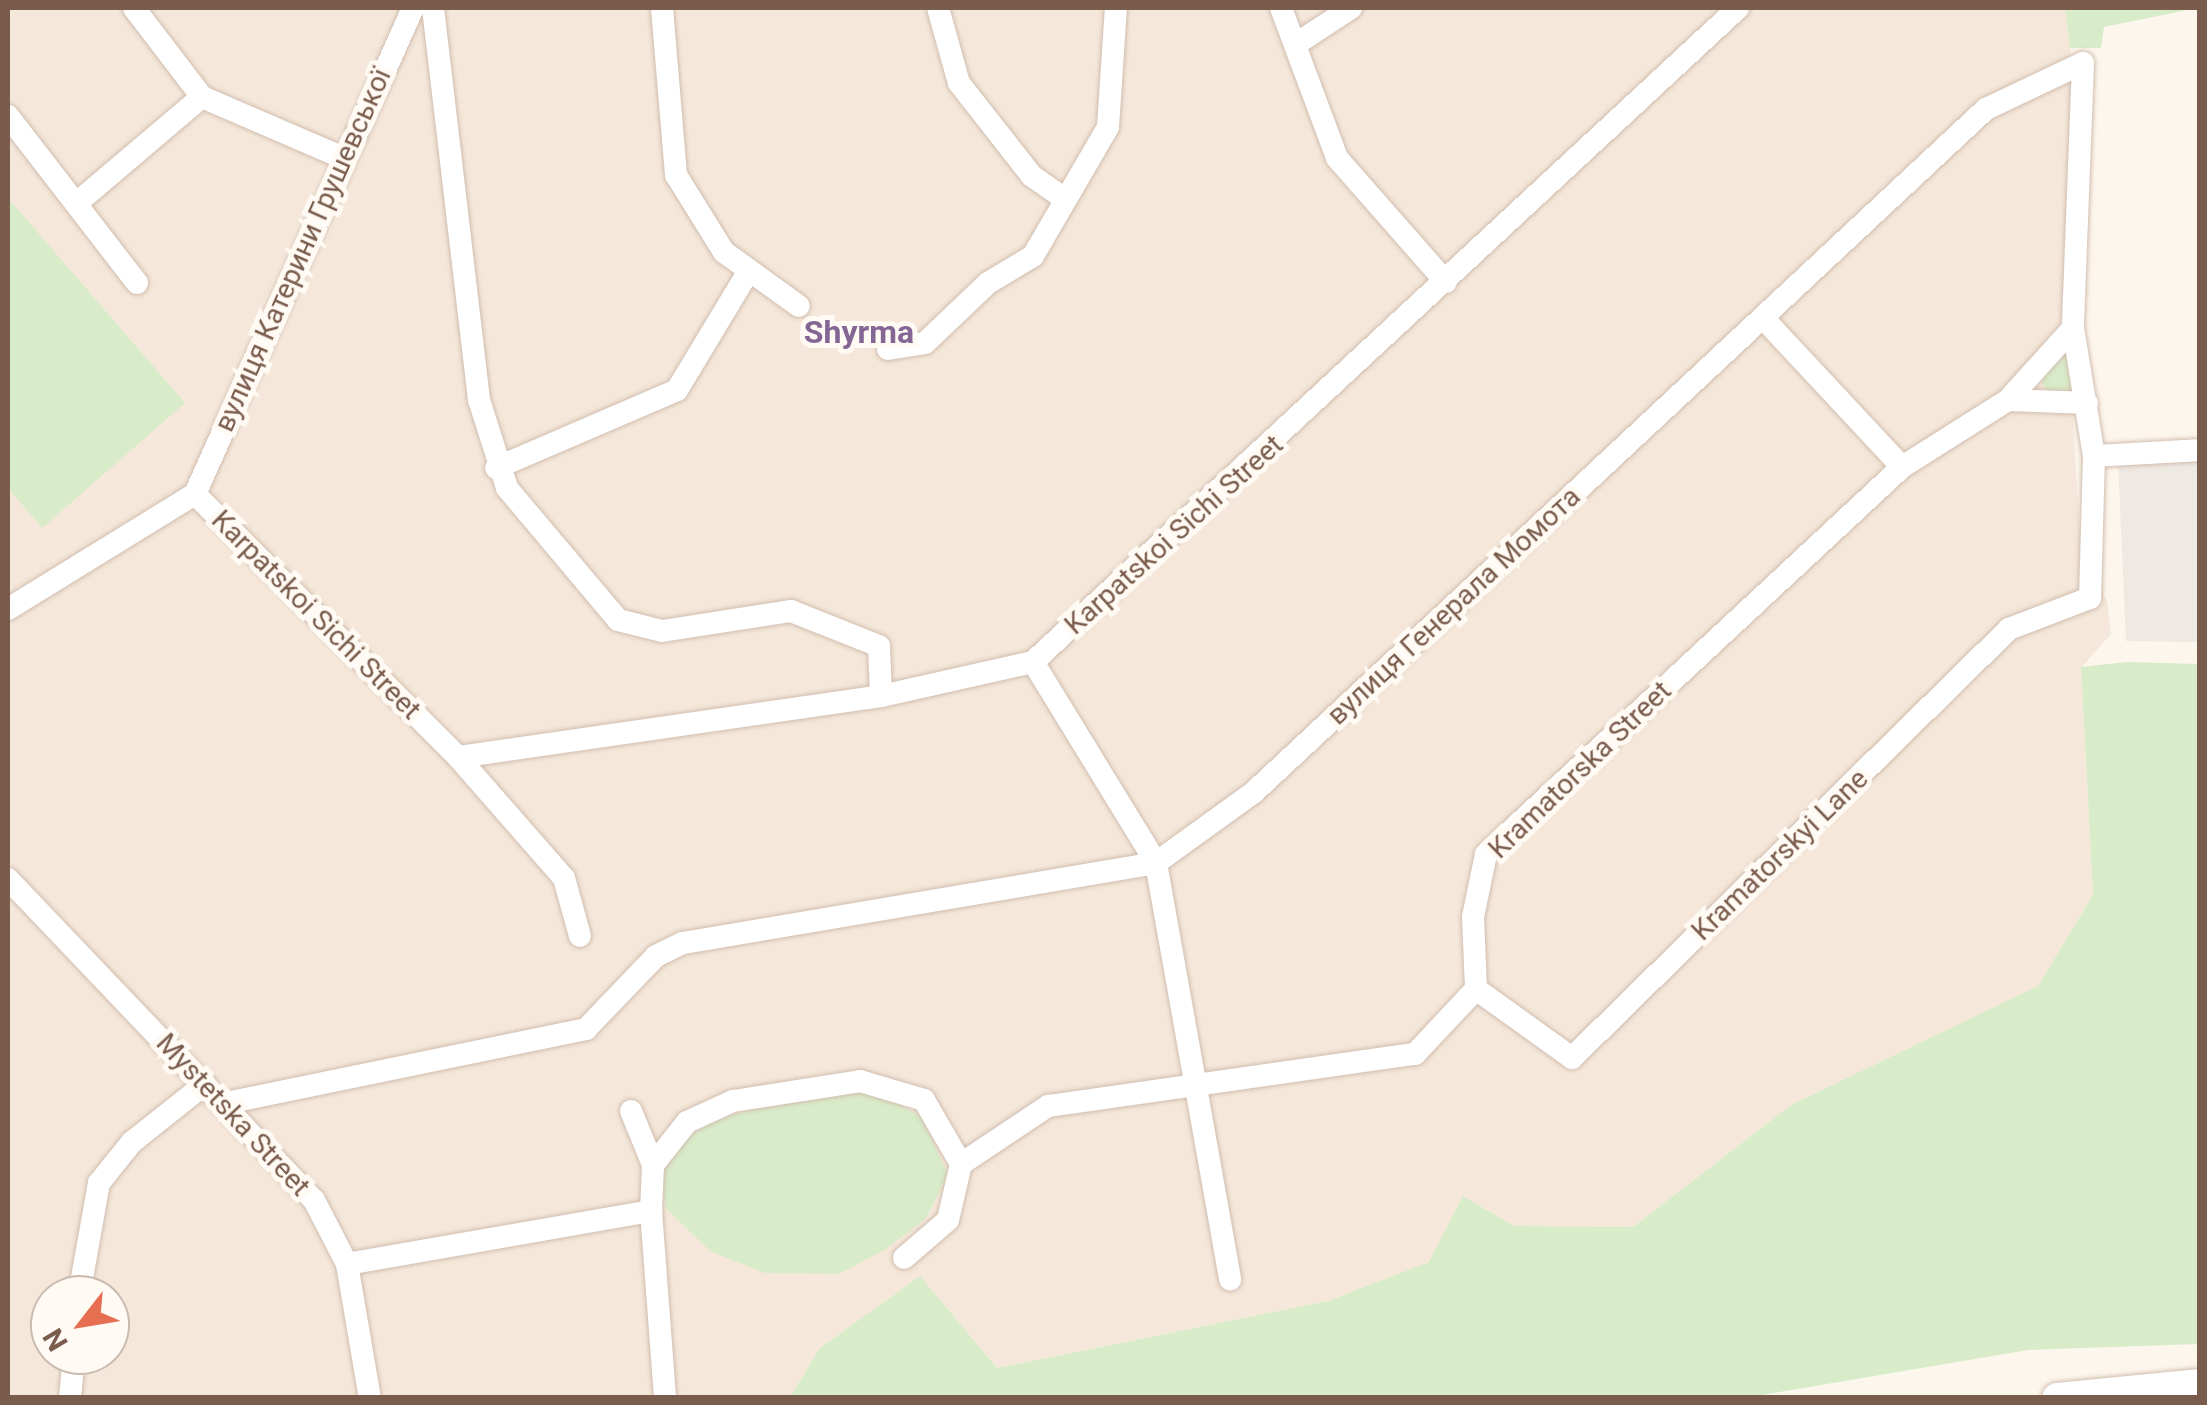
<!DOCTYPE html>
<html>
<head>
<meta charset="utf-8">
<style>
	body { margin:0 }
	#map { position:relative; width:2207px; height:1405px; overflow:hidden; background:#fdf6ec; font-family:Roboto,sans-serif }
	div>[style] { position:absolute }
	.residential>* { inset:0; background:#f5e8da }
	.industrial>* { inset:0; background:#efe9e4 }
	.green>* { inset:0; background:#d8ecc9 }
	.roads { filter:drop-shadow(0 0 2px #d1beb0) drop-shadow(0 0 2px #d1beb0) }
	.minor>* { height:22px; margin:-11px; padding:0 11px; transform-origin:11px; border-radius:11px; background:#fff }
	.secondary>* { height:30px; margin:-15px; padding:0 15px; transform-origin:15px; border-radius:15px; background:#fff }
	span { translate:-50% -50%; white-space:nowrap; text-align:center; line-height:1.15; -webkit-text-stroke:10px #fffaf3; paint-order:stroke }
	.street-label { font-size:28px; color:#7a5c4d }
	.quarter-label { font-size:32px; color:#846695; font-weight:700 }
	.frame { position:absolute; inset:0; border:10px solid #7a5c4d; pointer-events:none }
	.north { position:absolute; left:30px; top:1275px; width:100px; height:100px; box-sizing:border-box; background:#fffaf3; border:2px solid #cabbb1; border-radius:50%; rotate:239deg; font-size:28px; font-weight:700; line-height:40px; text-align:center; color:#7a5c4d }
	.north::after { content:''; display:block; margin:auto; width:35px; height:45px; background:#e76f51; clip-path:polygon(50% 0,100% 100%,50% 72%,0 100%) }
</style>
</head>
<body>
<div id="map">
	<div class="residential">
		<div style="clip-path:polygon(evenodd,8px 8px,2065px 8px,2075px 83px,2066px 306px,2082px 569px,2107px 600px,2111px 634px,2081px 668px,2093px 895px,2038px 987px,1791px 1105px,1633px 1227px,1514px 1226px,1463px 1196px,1430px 1262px,1328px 1301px,997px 1368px,920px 1276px,820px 1348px,790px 1397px,8px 1398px,8px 8px,50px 1295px,110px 1295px,110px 1355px,50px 1355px,50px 1295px)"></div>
	</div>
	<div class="industrial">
		<div style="clip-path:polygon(2199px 457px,2199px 642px,2126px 641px,2118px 461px)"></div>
	</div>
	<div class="green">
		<div style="clip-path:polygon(2065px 8px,2182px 8px,2183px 11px,2104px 27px,2101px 48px,2070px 48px)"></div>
		<div style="clip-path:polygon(8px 198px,185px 403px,42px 528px,8px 488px)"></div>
		<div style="clip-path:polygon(2072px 347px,2076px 394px,2047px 391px,2040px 379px)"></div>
		<div style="clip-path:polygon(2127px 662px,2199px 664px,2199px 1344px,2028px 1350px,1744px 1398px,790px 1397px,820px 1348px,920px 1276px,997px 1368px,1328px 1301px,1429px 1262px,1463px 1196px,1514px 1226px,1633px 1227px,1791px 1105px,2038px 986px,2093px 895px,2081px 667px)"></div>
		<div style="clip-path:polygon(845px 1091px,874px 1092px,921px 1116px,948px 1175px,926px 1218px,886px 1249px,839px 1274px,765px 1273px,710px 1251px,667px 1209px,659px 1177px,687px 1138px,717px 1118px)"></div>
	</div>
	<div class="roads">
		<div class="minor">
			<div style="left:134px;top:8px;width:112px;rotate:52.6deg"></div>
			<div style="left:202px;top:97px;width:151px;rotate:23.3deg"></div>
			<div style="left:433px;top:8px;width:395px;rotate:83.3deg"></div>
			<div style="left:479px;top:400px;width:92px;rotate:72.3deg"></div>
			<div style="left:507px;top:488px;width:172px;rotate:49.9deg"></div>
			<div style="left:618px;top:620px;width:45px;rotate:14deg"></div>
			<div style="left:662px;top:631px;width:131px;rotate:-8.8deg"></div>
			<div style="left:791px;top:611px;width:95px;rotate:21.7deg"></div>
			<div style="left:879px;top:646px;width:50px;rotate:87.7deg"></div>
			<div style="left:662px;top:8px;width:168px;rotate:85.2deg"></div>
			<div style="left:676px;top:175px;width:91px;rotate:58.1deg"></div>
			<div style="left:724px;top:252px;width:92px;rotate:35.8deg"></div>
			<div style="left:938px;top:8px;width:78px;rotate:74.4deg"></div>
			<div style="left:959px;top:83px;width:118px;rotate:51.9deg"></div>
			<div style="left:1032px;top:176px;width:38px;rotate:35deg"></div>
			<div style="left:1281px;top:8px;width:160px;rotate:69.5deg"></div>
			<div style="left:1337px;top:158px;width:165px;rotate:48.7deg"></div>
			<div style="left:1296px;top:44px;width:66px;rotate:-33.2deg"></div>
			<div style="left:8px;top:116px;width:211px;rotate:52.3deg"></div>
			<div style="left:78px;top:202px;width:162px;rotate:-40.3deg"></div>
			<div style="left:1764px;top:319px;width:202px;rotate:47deg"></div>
			<div style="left:888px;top:349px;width:37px;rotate:-9deg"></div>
			<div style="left:925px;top:343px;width:87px;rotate:-43.6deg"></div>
			<div style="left:988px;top:283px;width:52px;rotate:-31deg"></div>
			<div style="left:1033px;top:256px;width:149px;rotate:-59.8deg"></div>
			<div style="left:1108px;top:127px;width:119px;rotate:-86.2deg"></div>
			<div style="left:2008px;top:400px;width:97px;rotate:-47.9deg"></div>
			<div style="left:2094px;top:456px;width:106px;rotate:-3.2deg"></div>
			<div style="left:496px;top:468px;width:197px;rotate:-23.3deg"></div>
			<div style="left:677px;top:390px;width:135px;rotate:-58.9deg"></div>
			<div style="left:195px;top:494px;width:372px;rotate:45deg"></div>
			<div style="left:458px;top:757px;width:161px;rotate:48.8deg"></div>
			<div style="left:564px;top:878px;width:60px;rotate:74.6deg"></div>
			<div style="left:195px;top:494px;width:533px;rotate:-65.84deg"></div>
			<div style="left:8px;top:609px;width:220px;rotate:-31.6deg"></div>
			<div style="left:1033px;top:662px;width:236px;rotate:58.5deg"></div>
			<div style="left:1156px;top:863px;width:423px;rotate:79.9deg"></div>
			<div style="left:458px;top:757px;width:427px;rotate:-8.2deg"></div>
			<div style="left:881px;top:696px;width:156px;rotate:-12.6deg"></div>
			<div style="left:1033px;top:662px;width:962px;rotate:-42.85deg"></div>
			<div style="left:8px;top:879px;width:443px;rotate:46.4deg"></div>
			<div style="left:314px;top:1200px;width:72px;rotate:62.7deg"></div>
			<div style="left:347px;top:1264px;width:136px;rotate:80.3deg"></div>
			<div style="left:226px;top:1103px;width:368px;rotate:-11.6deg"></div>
			<div style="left:586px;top:1029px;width:101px;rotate:-46.2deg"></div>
			<div style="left:656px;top:956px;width:30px;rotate:-26deg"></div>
			<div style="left:683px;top:943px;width:480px;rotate:-9.6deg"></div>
			<div style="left:1156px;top:863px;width:121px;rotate:-35.9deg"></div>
			<div style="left:1254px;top:792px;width:1001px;rotate:-43.02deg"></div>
			<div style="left:1986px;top:109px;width:107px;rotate:-25.4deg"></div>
			<div style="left:2083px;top:63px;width:265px;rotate:92.2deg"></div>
			<div style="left:2073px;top:328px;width:130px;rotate:80.7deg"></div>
			<div style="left:2094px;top:456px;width:142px;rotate:91.6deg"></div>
			<div style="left:2090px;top:598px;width:87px;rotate:159.1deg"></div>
			<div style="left:2009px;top:629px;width:612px;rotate:135.53deg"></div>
			<div style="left:1572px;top:1058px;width:118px;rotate:-144.3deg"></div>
			<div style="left:631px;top:1111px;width:58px;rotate:67.8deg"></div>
			<div style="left:961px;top:1164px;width:105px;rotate:-33.7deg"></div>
			<div style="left:1048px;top:1106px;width:371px;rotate:-8.1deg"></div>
			<div style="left:1415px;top:1054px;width:89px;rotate:-46.8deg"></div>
			<div style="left:1476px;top:989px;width:72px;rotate:-92.4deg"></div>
			<div style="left:1473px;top:917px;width:64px;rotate:-78.3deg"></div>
			<div style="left:1486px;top:854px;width:568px;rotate:-42.93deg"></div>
			<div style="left:1902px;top:467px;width:125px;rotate:-32.3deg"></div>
			<div style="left:2008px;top:400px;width:79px;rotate:2.2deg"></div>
			<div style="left:651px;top:1211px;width:188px;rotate:85.7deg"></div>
			<div style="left:347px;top:1264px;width:309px;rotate:-9.9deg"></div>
			<div style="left:651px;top:1211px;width:46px;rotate:-87.5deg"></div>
			<div style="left:653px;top:1165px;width:55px;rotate:-51.7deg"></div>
			<div style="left:687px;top:1122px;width:51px;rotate:-24.5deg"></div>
			<div style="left:733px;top:1101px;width:129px;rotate:-8.9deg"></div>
			<div style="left:860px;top:1081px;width:67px;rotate:16.5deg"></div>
			<div style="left:924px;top:1100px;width:74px;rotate:60deg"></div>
			<div style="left:961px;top:1164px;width:57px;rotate:103.1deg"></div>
			<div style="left:948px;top:1220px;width:58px;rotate:139.2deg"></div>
			<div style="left:79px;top:1295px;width:114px;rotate:-79.9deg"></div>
			<div style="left:99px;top:1183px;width:53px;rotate:-51.2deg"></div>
			<div style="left:132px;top:1142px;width:93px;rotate:-38.5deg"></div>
			<div style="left:70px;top:1398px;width:43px;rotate:-84.7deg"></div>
		</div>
		<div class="secondary">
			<div style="left:2057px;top:1398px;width:144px;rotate:-5.6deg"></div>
		</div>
	</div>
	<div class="street-label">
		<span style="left:303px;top:250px;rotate:-66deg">вулиця Катерини Грушевської</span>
		<span style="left:1174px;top:535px;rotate:-42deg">Karpatskoi Sichi Street</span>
		<span style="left:1454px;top:606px;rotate:-43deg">вулиця Генерала Момота</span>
		<span style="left:316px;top:615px;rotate:45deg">Karpatskoi Sichi Street</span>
		<span style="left:1580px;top:770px;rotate:-44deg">Kramatorska Street</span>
		<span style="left:1780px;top:855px;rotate:-44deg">Kramatorskyi Lane</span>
		<span style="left:233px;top:1115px;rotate:47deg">Mystetska Street</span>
	</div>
	<div class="quarter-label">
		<span style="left:859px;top:332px">Shyrma</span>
	</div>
	<div class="frame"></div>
	<div class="north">N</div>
</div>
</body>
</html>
